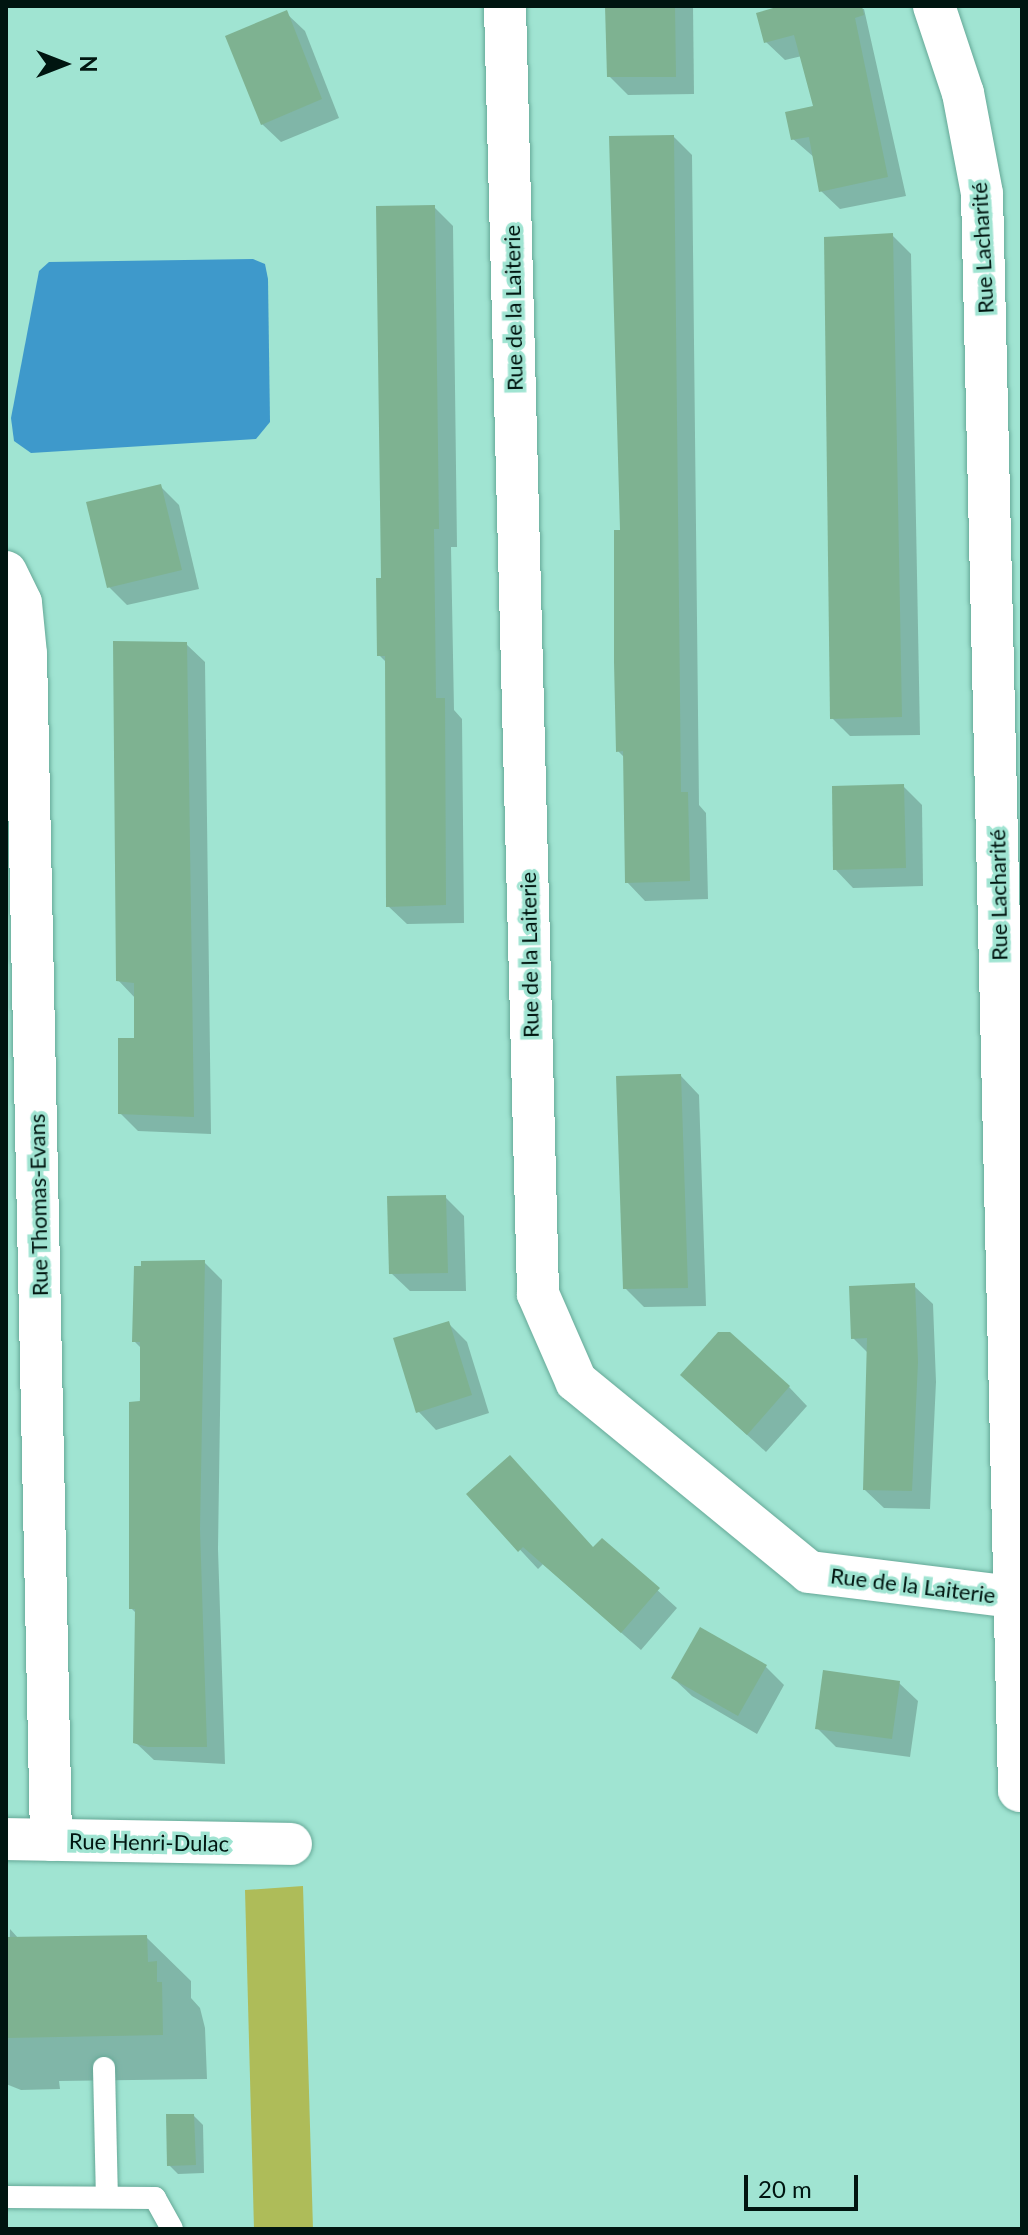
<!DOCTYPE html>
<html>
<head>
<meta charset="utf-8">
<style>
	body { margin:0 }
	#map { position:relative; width:1028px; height:2235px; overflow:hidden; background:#a0e4d2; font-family:Lato,sans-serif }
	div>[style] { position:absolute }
	.green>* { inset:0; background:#aebc59 }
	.water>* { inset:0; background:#3e99cb }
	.shadow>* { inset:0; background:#0003 }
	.building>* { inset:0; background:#7eb291 }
	.roads { filter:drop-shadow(0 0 2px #65a897) drop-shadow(0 0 2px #65a897) }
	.service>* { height:22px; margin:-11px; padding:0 11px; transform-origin:11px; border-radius:11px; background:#fff }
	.minor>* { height:42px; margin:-21px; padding:0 21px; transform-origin:21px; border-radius:21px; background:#fff }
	span { translate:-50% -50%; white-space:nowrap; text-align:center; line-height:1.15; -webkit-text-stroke:7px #a0e4d2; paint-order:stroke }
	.street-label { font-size:22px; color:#001510 }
	.frame { position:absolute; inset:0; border:8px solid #001510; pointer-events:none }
	.north { position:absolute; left:24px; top:24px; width:80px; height:80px; -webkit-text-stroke:6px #a0e4d2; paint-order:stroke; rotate:90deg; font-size:22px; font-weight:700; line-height:32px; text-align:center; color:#001510 }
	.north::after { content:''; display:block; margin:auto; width:28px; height:36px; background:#001510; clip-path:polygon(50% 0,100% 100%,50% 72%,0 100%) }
	.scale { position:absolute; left:744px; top:2175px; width:114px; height:36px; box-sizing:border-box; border:4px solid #001510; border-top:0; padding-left:10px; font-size:24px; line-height:28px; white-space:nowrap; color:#001510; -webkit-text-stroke:6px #a0e4d2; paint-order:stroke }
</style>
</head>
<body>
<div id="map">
	<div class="green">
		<div style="clip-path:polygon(303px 1886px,313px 2229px,254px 2229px,245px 1890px)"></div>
	</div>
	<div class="water">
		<div style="clip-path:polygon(253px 259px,265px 264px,268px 279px,270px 422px,256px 439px,31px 453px,14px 441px,11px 418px,39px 271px,49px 262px)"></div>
	</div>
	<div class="shadow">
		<div style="clip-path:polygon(607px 6px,693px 6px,694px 94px,628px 95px,609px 76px)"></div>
		<div style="clip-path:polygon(788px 6px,864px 9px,906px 196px,840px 209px,821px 191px,815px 158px,793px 139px,816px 107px,802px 56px,785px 60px,766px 42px)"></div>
		<div style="clip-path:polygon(286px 13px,305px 31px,339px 118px,281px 142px,262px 124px)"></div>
		<div style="clip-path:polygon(674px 137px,692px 155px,699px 805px,706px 813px,708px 899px,645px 901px,627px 882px,625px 758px,618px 751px)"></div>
		<div style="clip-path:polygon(434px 207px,453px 226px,457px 547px,451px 547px,454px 710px,462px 719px,464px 923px,407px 924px,388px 906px,387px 663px,379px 655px,383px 580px)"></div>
		<div style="clip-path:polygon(893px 236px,911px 254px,920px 735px,850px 736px,832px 718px)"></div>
		<div style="clip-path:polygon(160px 486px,179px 505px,199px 589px,127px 605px,109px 587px)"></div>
		<div style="clip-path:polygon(186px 644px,205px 662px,211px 1134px,138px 1131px,120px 1113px,136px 1040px,136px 999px,118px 980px)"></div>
		<div style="clip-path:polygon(903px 786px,922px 805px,923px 886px,853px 888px,835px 869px)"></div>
		<div style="clip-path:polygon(681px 1076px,699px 1095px,706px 1306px,644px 1307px,625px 1288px)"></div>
		<div style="clip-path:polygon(445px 1197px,464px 1216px,466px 1291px,410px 1291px,391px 1273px)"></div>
		<div style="clip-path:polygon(204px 1262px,222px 1280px,218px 1549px,225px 1764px,154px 1760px,135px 1742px,137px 1614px,131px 1608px,142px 1349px,134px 1341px)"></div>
		<div style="clip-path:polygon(914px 1286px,933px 1304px,936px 1382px,930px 1509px,884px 1508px,865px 1490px,869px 1354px,853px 1338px)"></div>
		<div style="clip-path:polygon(448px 1323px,467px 1342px,489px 1413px,436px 1430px,418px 1411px)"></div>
		<div style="clip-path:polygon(789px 1387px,807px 1406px,766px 1452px,701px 1393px)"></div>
		<div style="clip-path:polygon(469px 1495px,594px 1549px,602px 1540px,677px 1608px,641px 1650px,543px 1564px,538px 1569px)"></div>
		<div style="clip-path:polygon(766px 1667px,784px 1685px,757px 1734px,692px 1696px,673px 1678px)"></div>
		<div style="clip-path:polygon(899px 1683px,918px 1701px,910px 1757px,836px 1747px,817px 1728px)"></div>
		<div style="clip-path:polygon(10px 1929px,19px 1939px,146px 1937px,191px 1981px,191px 1998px,200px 2008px,205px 2028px,207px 2079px,59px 2081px,60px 2089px,21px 2090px,6px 2084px)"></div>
		<div style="clip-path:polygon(194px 2116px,203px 2125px,204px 2173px,178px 2174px,169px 2165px)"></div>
	</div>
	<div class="building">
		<div style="clip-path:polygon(605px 6px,675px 6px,676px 77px,607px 77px)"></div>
		<div style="clip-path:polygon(780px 6px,862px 6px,864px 15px,855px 18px,888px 177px,819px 192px,809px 137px,791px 140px,785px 112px,813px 106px,794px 35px,764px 43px,756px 13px)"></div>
		<div style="clip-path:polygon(287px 10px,322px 99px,261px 125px,225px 36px)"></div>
		<div style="clip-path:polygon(674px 135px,681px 792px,688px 792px,690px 881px,625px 883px,623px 751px,616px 752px,614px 662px,614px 530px,620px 530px,609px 136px)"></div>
		<div style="clip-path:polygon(435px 205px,439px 529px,434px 529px,436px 698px,445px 698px,446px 905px,386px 907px,385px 656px,377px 656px,376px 578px,381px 578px,376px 206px)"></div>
		<div style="clip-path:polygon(893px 233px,902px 717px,830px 719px,824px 237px)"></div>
		<div style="clip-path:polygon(161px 484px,182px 570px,107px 588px,86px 502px)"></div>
		<div style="clip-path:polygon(113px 641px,187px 642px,194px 1117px,118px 1114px,118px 1038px,134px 1038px,134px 983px,116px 981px)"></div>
		<div style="clip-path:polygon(904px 784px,906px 868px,833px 870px,832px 786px)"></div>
		<div style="clip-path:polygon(681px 1074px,688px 1288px,623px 1289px,616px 1076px)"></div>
		<div style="clip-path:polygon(446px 1195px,448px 1273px,389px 1274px,387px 1196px)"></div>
		<div style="clip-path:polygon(205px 1260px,200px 1529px,207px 1747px,148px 1747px,133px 1743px,135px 1609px,129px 1609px,129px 1402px,140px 1401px,140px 1342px,132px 1342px,134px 1266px,141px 1266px,141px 1261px)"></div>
		<div style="clip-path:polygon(915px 1283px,918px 1362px,912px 1491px,863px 1490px,867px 1338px,851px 1339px,849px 1286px)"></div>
		<div style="clip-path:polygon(449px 1321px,472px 1395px,416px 1413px,393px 1338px)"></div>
		<div style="clip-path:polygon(718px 1332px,730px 1332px,790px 1386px,747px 1435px,680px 1375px)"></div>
		<div style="clip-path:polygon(510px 1455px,593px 1547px,602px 1538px,660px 1588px,621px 1633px,523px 1547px,518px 1552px,466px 1494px)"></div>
		<div style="clip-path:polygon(700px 1627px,767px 1665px,738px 1716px,671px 1678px)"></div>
		<div style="clip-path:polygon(823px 1670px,900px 1681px,892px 1739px,815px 1729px)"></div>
		<div style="clip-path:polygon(147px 1935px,148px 1962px,157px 1961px,157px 1982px,162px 1982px,163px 2035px,6px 2038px,6px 1937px)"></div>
		<div style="clip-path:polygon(166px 2114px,194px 2114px,196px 2165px,167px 2166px)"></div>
	</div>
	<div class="roads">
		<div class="service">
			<div style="left:104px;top:2068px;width:128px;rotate:88.7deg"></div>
			<div style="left:6px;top:2197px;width:149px;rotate:0.4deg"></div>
			<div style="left:155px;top:2198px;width:35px;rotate:61deg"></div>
		</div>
		<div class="minor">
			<div style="left:505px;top:6px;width:1288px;rotate:88.53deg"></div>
			<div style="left:538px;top:1294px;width:95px;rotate:66.4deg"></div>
			<div style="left:576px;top:1381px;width:301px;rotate:39.3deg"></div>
			<div style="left:809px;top:1572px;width:215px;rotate:7deg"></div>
			<div style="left:934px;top:6px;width:92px;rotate:71.6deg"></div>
			<div style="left:963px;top:93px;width:103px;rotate:79.3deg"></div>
			<div style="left:982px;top:194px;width:1597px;rotate:88.67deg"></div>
			<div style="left:6px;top:572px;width:34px;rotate:64deg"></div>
			<div style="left:21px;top:603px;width:51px;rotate:84.4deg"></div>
			<div style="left:26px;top:654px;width:1186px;rotate:88.79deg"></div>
			<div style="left:6px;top:1839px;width:285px;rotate:1deg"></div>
		</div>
	</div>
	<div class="street-label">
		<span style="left:982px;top:248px;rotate:-93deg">Rue Lacharité</span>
		<span style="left:513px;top:308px;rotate:-91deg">Rue de la Laiterie</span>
		<span style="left:998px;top:895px;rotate:-91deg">Rue Lacharité</span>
		<span style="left:529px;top:955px;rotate:-91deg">Rue de la Laiterie</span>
		<span style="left:38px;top:1205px;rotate:-91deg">Rue Thomas-Evans</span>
		<span style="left:913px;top:1585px;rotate:7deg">Rue de la Laiterie</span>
		<span style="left:149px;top:1842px;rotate:1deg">Rue Henri-Dulac</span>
	</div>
	<div class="frame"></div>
	<div class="north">N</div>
	<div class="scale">20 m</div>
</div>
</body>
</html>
